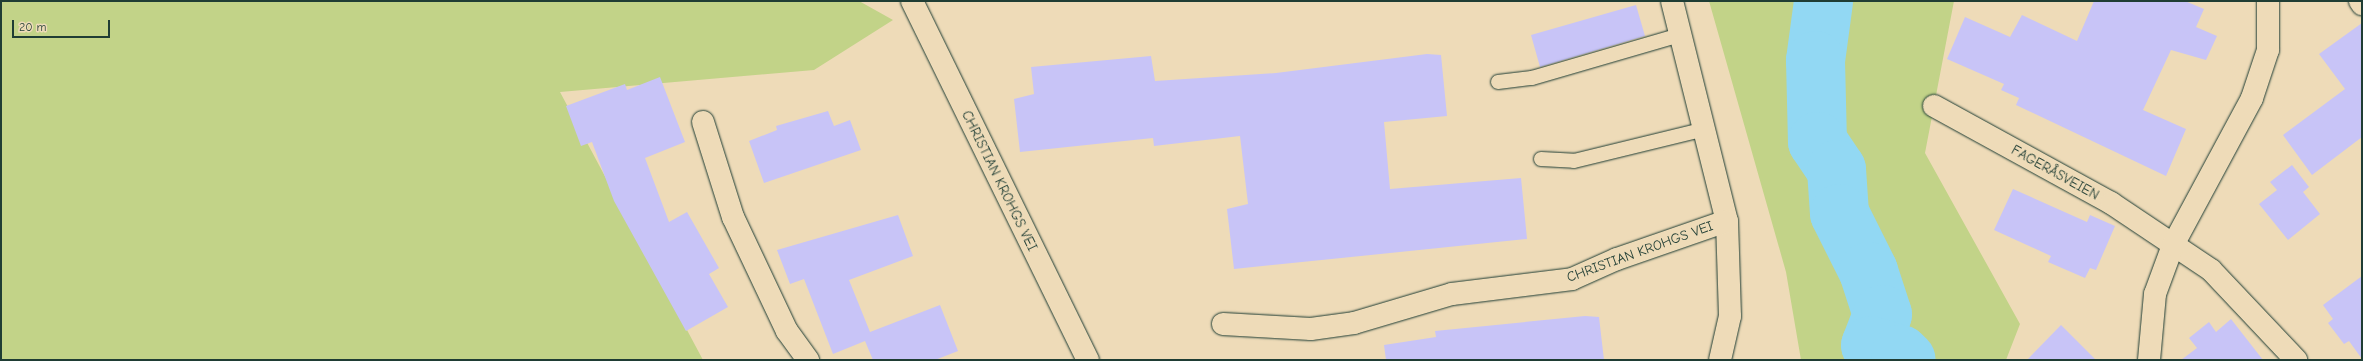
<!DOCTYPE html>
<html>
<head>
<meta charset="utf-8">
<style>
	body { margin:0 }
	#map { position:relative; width:2363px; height:361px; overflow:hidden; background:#eedbb8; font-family:"Comic Neue",sans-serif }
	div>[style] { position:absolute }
	.green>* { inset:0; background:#c2d388 }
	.river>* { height:59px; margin:-29.5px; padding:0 29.5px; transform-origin:29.5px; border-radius:29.5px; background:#92d8f3 }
	.building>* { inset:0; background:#c8c4f7 }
	.roads { filter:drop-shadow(0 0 1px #1f3d34) drop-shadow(0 0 1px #1f3d34) }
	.service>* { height:14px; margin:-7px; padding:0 7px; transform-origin:7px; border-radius:7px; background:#eedbb8 }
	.minor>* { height:22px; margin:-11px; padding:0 11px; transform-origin:11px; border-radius:11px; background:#eedbb8 }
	span { translate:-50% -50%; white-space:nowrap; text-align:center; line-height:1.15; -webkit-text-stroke:3px #eedbb8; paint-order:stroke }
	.street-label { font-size:14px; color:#1f3d34 }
	.frame { position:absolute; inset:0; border:2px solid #1f3d34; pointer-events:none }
	.scale { position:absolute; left:12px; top:20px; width:98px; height:18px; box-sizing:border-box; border:2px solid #1f3d34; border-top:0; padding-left:5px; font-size:12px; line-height:14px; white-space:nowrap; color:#1f3d34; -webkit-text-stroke:3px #eedbb8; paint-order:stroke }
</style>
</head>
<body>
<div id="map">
	<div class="green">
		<div style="clip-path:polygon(1px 1px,859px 1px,893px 20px,814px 70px,560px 92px,703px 360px,1px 360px)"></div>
		<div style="clip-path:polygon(1709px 1px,1954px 1px,1925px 153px,2020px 324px,2006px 360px,1801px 360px,1786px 272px)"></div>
	</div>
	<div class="river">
		<div style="left:1823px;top:1px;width:60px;rotate:97.7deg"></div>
		<div style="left:1815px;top:60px;width:81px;rotate:88.6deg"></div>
		<div style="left:1817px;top:141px;width:34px;rotate:56deg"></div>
		<div style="left:1836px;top:169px;width:44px;rotate:86.1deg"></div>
		<div style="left:1839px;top:213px;width:65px;rotate:63.4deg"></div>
		<div style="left:1868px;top:271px;width:45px;rotate:72deg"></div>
		<div style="left:1882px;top:314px;width:33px;rotate:111deg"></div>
		<div style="left:1870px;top:345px;width:31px;rotate:17deg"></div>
		<div style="left:1900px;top:354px;width:8px;rotate:45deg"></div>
	</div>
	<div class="building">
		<div style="clip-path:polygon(2094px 1px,2185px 1px,2204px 9px,2196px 27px,2217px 36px,2206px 60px,2171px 50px,2143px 110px,2186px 129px,2166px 176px,2016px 105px,2019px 98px,2001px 90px,2004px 84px,1947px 59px,1965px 17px,2010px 37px,2022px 15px,2077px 41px)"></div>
		<div style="clip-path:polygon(1636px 5px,1645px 36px,1540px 67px,1531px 35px)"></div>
		<div style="clip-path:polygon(2362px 23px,2362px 137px,2312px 175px,2283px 135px,2345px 89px,2319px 54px)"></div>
		<div style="clip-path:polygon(1427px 54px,1441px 55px,1447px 116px,1384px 122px,1390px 189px,1521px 178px,1527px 239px,1234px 269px,1227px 209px,1248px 204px,1240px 136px,1154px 146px,1153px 138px,1020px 152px,1014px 99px,1034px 94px,1031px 67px,1151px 56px,1155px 81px,1276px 73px)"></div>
		<div style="clip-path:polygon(660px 77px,685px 142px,645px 158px,669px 222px,687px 212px,719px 268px,709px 274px,728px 307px,686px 331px,614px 201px,592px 142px,581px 146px,566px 106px,625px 84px,627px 90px)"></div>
		<div style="clip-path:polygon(828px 111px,834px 126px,850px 120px,861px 150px,764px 183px,749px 141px,777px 130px,776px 126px)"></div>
		<div style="clip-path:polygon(2292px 165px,2309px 187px,2303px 192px,2320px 214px,2288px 240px,2259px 204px,2277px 190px,2270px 182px)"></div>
		<div style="clip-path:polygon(2013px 189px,2087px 222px,2090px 215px,2115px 226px,2096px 270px,2090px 268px,2085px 278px,2048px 262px,2051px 256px,1994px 230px)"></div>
		<div style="clip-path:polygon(898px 215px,913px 256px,849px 280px,870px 332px,940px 305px,958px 351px,935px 360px,873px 360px,865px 341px,833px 354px,804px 279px,790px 284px,777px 250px)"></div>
		<div style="clip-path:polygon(2362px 276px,2362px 359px,2349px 341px,2344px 344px,2328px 323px,2333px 319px,2323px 305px)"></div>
		<div style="clip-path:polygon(1585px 316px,1599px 317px,1604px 360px,1386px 360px,1384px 345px,1436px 337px,1435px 331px)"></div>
		<div style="clip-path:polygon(2231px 319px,2263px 360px,2181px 360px,2197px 348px,2189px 338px,2209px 322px,2216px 332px)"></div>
		<div style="clip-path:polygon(2061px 325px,2096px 360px,2027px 360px)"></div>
	</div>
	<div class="roads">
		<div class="service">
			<div style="left:1498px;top:82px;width:34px;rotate:-7deg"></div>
			<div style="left:1532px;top:78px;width:154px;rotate:-16.2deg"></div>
			<div style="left:1541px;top:159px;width:33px;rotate:3deg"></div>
			<div style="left:1574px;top:161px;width:131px;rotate:-13.7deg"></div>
		</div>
		<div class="minor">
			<div style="left:912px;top:1px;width:400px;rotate:63.9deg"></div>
			<div style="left:1672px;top:1px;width:227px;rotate:76deg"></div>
			<div style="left:1727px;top:221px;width:95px;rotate:88.2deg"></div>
			<div style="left:1730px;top:316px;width:45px;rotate:102.8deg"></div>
			<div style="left:2360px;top:1px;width:4px;rotate:56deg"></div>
			<div style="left:1934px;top:106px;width:202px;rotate:28.7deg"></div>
			<div style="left:2111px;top:203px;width:120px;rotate:33.8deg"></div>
			<div style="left:2211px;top:270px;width:124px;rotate:46.6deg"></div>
			<div style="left:703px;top:122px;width:100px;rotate:72.5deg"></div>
			<div style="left:733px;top:217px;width:126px;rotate:64.7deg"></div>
			<div style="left:787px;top:331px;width:36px;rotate:54deg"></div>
			<div style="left:1223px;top:324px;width:88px;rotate:3.3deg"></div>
			<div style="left:1311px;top:329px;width:43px;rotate:-7.9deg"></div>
			<div style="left:1354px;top:323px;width:102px;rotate:-16.5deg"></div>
			<div style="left:1452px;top:294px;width:121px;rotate:-7.1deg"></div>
			<div style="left:1572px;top:279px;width:49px;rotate:-24deg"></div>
			<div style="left:1617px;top:259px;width:116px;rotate:-19.1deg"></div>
			<div style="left:2149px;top:360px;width:66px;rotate:-84.8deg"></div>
			<div style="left:2155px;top:294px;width:52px;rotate:-69.8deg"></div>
			<div style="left:2173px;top:245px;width:167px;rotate:-61.7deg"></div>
			<div style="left:2252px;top:98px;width:51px;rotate:-71.6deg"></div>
			<div style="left:2268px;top:50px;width:49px;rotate:-90deg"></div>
		</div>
	</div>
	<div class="street-label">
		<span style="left:2055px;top:173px;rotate:29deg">FAGERÅSVEIEN</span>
		<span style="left:999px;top:181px;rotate:64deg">CHRISTIAN KROHGS VEI</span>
		<span style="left:1640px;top:252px;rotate:-20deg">CHRISTIAN KROHGS VEI</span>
	</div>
	<div class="frame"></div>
	<div class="scale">20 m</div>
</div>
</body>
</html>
